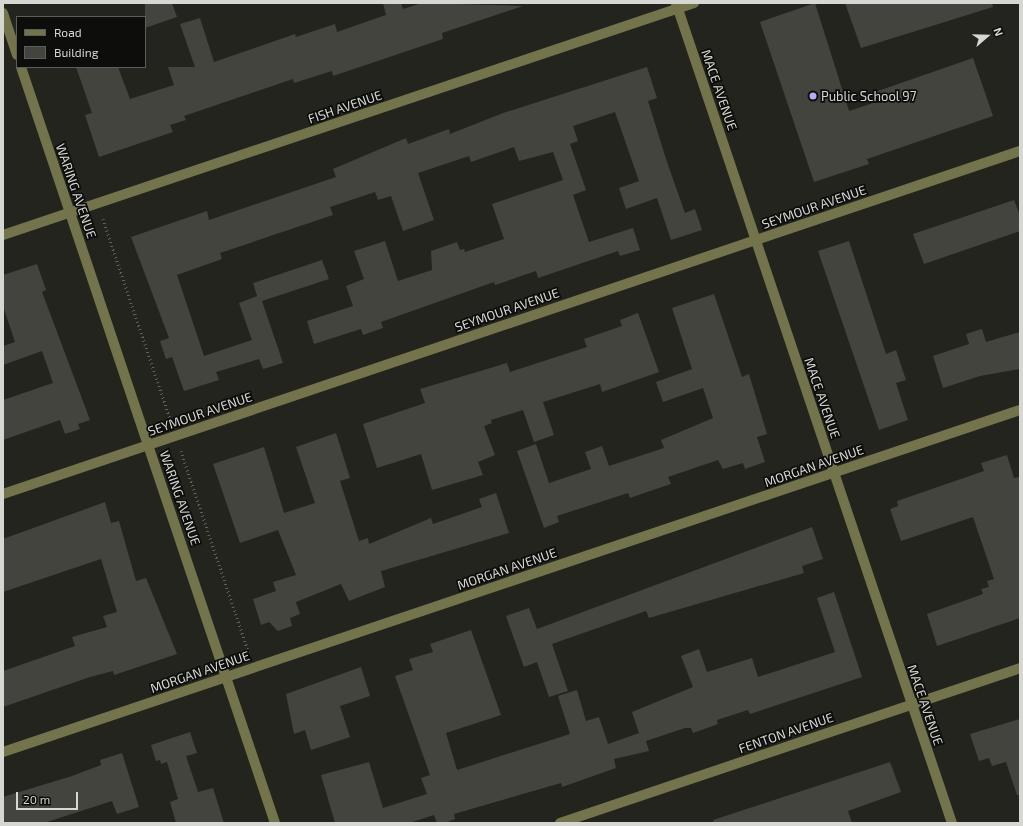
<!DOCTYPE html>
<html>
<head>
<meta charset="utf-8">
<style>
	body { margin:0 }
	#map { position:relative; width:1023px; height:826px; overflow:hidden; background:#24241e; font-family:"Exo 2",sans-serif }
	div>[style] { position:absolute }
	.building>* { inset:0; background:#43443d }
	.path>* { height:2.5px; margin-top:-1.25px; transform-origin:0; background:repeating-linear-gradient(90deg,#61615c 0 1px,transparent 0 4px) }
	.minor>* { height:10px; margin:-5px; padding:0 5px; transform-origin:5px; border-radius:5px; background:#73744c }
	.dots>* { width:11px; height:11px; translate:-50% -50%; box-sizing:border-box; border:2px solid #0d0d0b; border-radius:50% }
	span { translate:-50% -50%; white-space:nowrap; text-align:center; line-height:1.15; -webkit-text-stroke:3.5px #0d0d0b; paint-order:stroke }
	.street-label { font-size:13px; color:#d6d6d2 }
	.poi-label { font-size:13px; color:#d6d6d2 }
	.left { translate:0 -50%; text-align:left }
	.frame { position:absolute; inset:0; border:4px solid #d6d6d2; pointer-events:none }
	.legend { position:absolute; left:16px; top:16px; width:130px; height:52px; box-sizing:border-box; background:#0d0d0b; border:1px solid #5d5d5b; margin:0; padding:5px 7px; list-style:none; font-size:12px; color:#d6d6d2 }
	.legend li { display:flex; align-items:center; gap:8px; height:20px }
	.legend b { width:20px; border:1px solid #5d5d5b }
	.north { position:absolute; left:967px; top:16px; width:40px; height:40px; -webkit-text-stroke:3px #0d0d0b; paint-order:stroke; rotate:70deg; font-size:11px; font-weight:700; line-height:16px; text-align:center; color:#d6d6d2 }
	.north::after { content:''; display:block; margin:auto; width:14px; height:18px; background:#d6d6d2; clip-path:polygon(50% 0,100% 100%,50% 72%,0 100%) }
	.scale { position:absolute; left:16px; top:792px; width:62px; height:18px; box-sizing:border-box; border:2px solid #d6d6d2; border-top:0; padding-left:5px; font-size:12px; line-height:14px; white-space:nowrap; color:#d6d6d2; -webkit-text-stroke:3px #0d0d0b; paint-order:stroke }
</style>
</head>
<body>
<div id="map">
	<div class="building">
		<div style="clip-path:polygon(145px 3px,172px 3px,177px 17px,145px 28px)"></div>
		<div style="clip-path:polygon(383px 3px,401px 3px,403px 9px,422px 3px,523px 6px,442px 33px,443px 39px,333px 76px,332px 71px,294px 83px,293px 79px,184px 116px,186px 120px,170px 125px,173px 132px,99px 157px,85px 115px,92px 113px,76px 67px,118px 67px,130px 99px,174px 85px,168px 67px,195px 67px,180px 24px,200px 18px,214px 62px,295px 34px,296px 37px,335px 24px,337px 32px,380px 17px,386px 15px)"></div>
		<div style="clip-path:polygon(815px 3px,849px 111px,879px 101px,875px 92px,973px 58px,993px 116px,867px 159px,869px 164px,814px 182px,760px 22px)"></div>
		<div style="clip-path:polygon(845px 3px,992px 3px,993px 7px,861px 48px)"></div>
		<div style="clip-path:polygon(647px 67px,657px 98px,648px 101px,667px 162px,685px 213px,695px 209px,702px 230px,671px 240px,657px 198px,626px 209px,619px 188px,639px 181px,615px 112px,573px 126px,578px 141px,570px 144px,586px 190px,573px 195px,589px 242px,633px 228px,640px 250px,620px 256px,618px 251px,538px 278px,536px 271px,495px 285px,494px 282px,381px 322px,383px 328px,363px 335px,361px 329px,314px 344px,307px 321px,353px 306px,346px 286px,364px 279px,354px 251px,385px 241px,398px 281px,432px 270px,431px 251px,457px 242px,460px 250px,464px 249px,465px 252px,504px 239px,492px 204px,563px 180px,553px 152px,519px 161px,514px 147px,471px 162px,469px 156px,418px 173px,434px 220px,403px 231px,391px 196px,378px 200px,375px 192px,330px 207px,333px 215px,220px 253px,222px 259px,177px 275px,204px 356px,252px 340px,239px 303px,257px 296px,253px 283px,322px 260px,329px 279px,262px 301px,283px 363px,263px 369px,259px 359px,216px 372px,219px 380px,184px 391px,172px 357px,166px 359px,160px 341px,169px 338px,131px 237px,207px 211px,209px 220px,336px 177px,333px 169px,406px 138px,408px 144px,449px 129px,450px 134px,503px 113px)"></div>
		<div style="clip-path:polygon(1014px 200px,1020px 216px,1020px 231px,924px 264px,913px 234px)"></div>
		<div style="clip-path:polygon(849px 241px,886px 354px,896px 350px,906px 380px,896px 383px,908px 420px,879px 430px,818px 251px)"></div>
		<div style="clip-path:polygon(37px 264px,46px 290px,42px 292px,90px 420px,78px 424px,80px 429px,65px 434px,60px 420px,3px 440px,3px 400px,53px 383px,42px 351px,3px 365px,3px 346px,15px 342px,3px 306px,3px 275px)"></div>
		<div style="clip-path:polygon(714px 294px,742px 377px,749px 374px,767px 434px,757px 437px,765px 462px,745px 469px,743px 463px,723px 469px,718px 460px,668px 477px,671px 484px,647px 492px,630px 498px,628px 493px,557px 516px,559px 522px,544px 528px,517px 451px,536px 444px,549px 483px,591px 469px,585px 452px,602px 446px,609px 466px,664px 448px,661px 440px,713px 418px,703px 388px,663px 402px,656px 382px,692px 369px,672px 308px)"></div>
		<div style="clip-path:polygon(638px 313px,659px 372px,602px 392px,600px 384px,543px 402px,554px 435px,534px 442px,523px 410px,491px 420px,492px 423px,484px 426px,495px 455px,478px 462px,483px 475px,432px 490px,421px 454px,377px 468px,363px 424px,425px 403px,420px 389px,507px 363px,510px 372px,587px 347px,584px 339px,622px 326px,620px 320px)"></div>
		<div style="clip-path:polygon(982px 329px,986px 342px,1020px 332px,1020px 369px,980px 376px,943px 388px,933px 356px,969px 344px,966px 334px)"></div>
		<div style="clip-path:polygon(336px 433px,350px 478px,340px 481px,359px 541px,368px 538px,369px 544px,431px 518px,433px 524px,482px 507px,479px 499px,496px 493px,509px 533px,381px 571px,385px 587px,349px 601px,341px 584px,296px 602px,300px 614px,290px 618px,292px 626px,278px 631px,269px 622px,261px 625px,253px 599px,276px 591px,273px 582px,296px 575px,278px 530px,240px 543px,213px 464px,264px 447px,284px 513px,315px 503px,296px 447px)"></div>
		<div style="clip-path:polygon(1007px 455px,1014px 478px,1020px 477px,1020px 618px,937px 646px,927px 614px,983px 594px,981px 589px,989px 587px,987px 581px,994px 579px,973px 517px,901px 541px,890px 509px,898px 506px,897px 501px,984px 471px,981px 463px)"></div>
		<div style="clip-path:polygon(105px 502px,111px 523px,119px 521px,136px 581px,146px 578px,177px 654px,114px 675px,113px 671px,90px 677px,3px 707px,3px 671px,75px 646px,72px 637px,107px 627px,103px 616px,117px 612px,101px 559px,3px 592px,3px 539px)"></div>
		<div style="clip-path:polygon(812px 527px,823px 559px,802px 566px,804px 573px,649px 618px,646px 611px,552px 644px,568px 691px,549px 697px,537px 662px,524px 667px,506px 616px,529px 608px,537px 629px)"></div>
		<div style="clip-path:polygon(834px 592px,862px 677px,750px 714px,748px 710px,717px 720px,718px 724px,693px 733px,691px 728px,685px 728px,646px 741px,649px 751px,614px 759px,616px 768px,562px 787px,561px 783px,454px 814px,455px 819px,445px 823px,437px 823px,434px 815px,409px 823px,335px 823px,321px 775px,369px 762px,383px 808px,427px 794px,421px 778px,430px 775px,395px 676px,413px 670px,409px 659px,433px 652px,430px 644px,471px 630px,501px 715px,446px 733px,457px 770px,570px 734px,558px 696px,577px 690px,586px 721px,599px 717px,608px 744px,639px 733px,632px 712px,693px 687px,681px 656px,699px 649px,707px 672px,752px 658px,758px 677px,835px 652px,817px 598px)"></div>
		<div style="clip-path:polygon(361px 667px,370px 696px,340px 706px,350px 737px,311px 750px,305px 730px,294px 734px,286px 694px)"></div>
		<div style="clip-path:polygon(1020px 719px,1020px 795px,1017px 795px,1006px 762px,992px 766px,989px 758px,979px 761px,970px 734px)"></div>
		<div style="clip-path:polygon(190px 732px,197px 753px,186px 756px,198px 792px,213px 788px,224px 823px,176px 823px,170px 802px,178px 799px,167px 762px,161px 764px,160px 760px,156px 761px,151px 745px)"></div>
		<div style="clip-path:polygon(122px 753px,139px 807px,117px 814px,112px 801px,44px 823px,3px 823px,3px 797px,72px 776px,101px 765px,100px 760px)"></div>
		<div style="clip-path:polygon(890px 762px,901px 792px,848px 811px,852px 823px,714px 823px,713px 820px)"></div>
	</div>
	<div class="path">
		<div style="left:103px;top:219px;width:213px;rotate:71.4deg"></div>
		<div style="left:181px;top:451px;width:213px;rotate:71.4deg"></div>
	</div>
	<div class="minor">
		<div style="left:676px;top:3px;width:865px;rotate:71.4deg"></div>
		<div style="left:3px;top:13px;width:44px;rotate:71.6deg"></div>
		<div style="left:21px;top:67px;width:798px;rotate:71.43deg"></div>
		<div style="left:3px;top:235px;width:729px;rotate:-18.56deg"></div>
		<div style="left:3px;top:494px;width:1073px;rotate:-18.64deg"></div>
		<div style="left:3px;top:752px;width:1073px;rotate:-18.59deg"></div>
		<div style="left:560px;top:823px;width:485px;rotate:-18.6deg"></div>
	</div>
	<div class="dots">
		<div style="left:813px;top:96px;background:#b7abf8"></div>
	</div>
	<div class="street-label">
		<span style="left:719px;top:90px;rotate:71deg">MACE AVENUE</span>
		<span style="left:345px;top:107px;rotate:-19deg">FISH AVENUE</span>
		<span style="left:76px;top:191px;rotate:71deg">WARING AVENUE</span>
		<span style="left:814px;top:207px;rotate:-19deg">SEYMOUR AVENUE</span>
		<span style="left:507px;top:310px;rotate:-19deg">SEYMOUR AVENUE</span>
		<span style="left:822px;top:398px;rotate:71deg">MACE AVENUE</span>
		<span style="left:200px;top:414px;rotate:-19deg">SEYMOUR AVENUE</span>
		<span style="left:814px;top:466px;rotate:-19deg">MORGAN AVENUE</span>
		<span style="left:180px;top:498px;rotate:71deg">WARING AVENUE</span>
		<span style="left:507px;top:569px;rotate:-19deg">MORGAN AVENUE</span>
		<span style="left:200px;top:672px;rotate:-19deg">MORGAN AVENUE</span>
		<span style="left:925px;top:705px;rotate:71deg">MACE AVENUE</span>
		<span style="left:786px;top:733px;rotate:-19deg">FENTON AVENUE</span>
	</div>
	<div class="poi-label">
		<span class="left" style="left:821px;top:96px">Public School 97</span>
	</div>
	<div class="frame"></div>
	<ul class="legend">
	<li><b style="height:5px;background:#73744c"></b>Road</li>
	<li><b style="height:11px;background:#43443d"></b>Building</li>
	</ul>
	<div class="north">N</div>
	<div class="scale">20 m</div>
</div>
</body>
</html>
